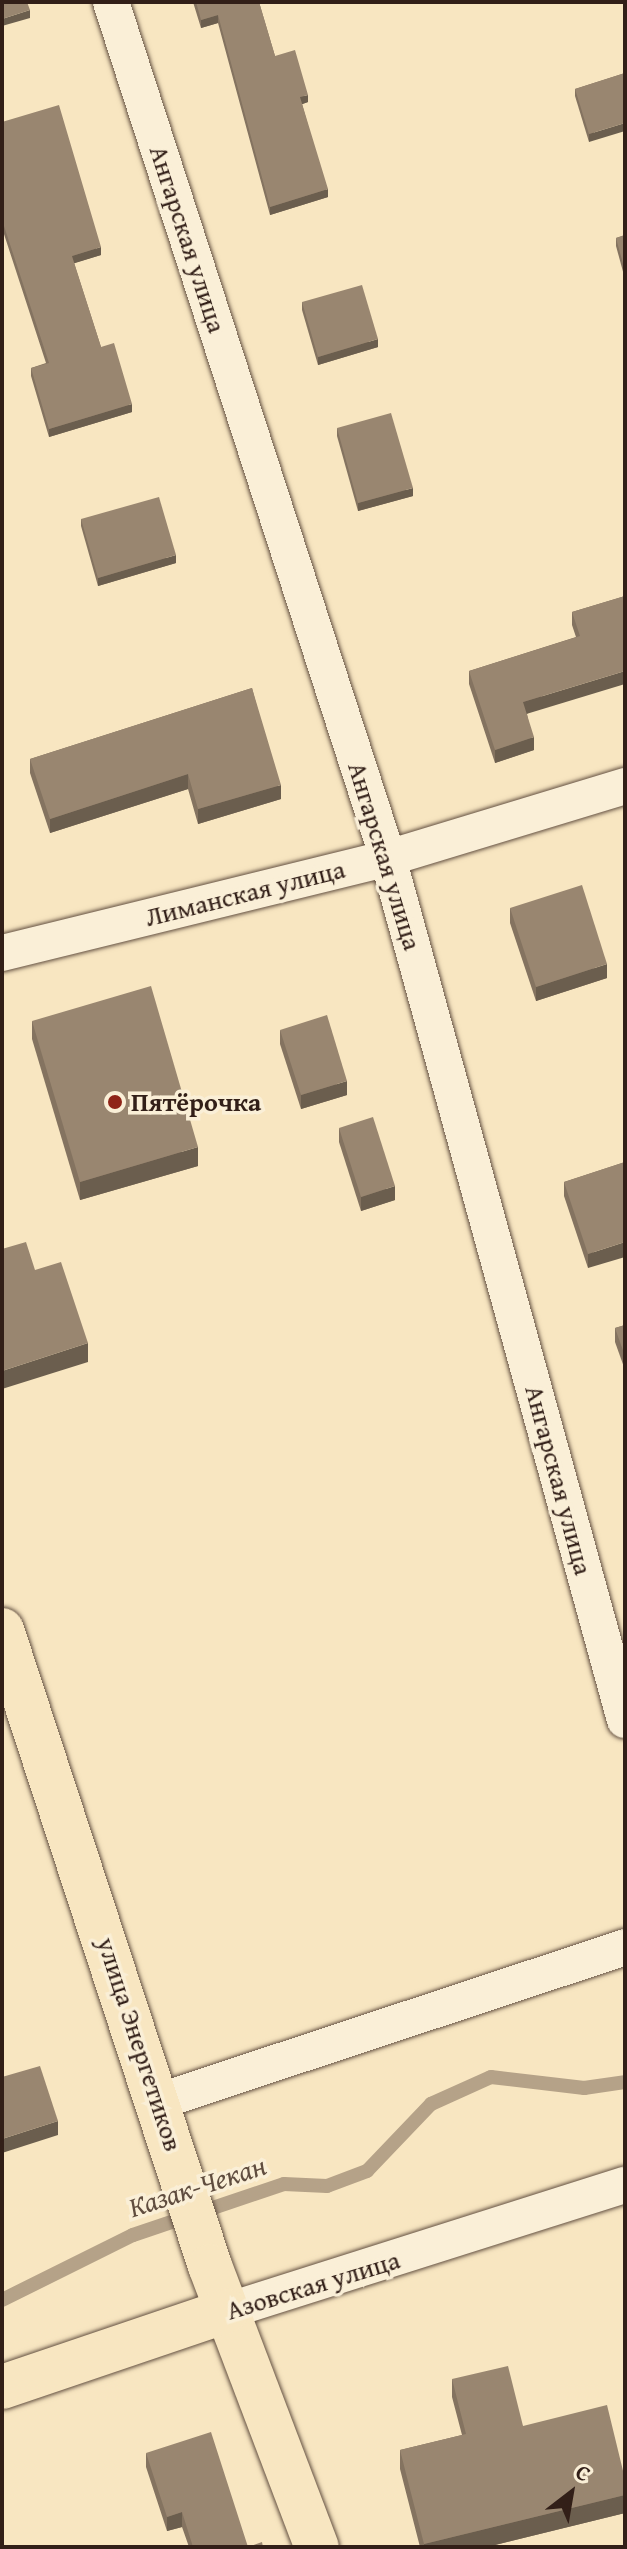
<!DOCTYPE html>
<html>
<head>
<meta charset="utf-8">
<style>
	body { margin:0 }
	#map { position:relative; width:627px; height:2549px; overflow:hidden; background:#f8e6c1; font-family:"Gentium Book Plus",serif }
	div>[style] { position:absolute }
	.stream>* { height:14px; margin:-7px; padding:0 7px; transform-origin:7px; border-radius:7px; background:#b5a288 }
	.roads { filter:drop-shadow(0 0 2px #645142) drop-shadow(0 0 2px #645142) }
	.minor>* { height:36px; margin:-18px; padding:0 18px; transform-origin:18px; border-radius:18px; background:#faefd7 }
	.primary>* { height:44px; margin:-22px; padding:0 22px; transform-origin:22px; border-radius:22px; background:#f8e6c1 }
	.wall>* { inset:0; background:#847360 }
	.shaded-wall>* { inset:0; background:#6b5e4e }
	.building>* { inset:0; background:#998670 }
	.dots>* { width:22px; height:22px; translate:-50% -50%; box-sizing:border-box; border:4px solid #faefd7; border-radius:50% }
	span { translate:-50% -50%; white-space:nowrap; text-align:center; line-height:1.15; -webkit-text-stroke:7px #faefd7; paint-order:stroke }
	.street-label { font-size:26px; color:#321f18 }
	.poi-label { font-size:26px; color:#321f18; font-weight:700 }
	.left { translate:0 -50%; text-align:left }
	.water-label { font-size:28px; color:#604d3f; font-style:italic }
	.frame { position:absolute; inset:0; border:4px solid #321f18; pointer-events:none }
	.north { position:absolute; left:531px; top:2453px; width:80px; height:80px; -webkit-text-stroke:6px #faefd7; paint-order:stroke; rotate:31deg; font-size:22px; font-weight:700; line-height:32px; text-align:center; color:#321f18 }
	.north::after { content:''; display:block; margin:auto; width:28px; height:36px; background:#321f18; clip-path:polygon(50% 0,100% 100%,50% 72%,0 100%) }
</style>
</head>
<body>
<div id="map">
	<div class="stream">
		<div style="left:2px;top:2300px;width:146px;rotate:-26.4deg"></div>
		<div style="left:133px;top:2235px;width:159px;rotate:-18.7deg"></div>
		<div style="left:284px;top:2184px;width:43px;rotate:2.7deg"></div>
		<div style="left:327px;top:2186px;width:43px;rotate:-20.6deg"></div>
		<div style="left:367px;top:2171px;width:93px;rotate:-46.3deg"></div>
		<div style="left:431px;top:2104px;width:66px;rotate:-24.2deg"></div>
		<div style="left:491px;top:2077px;width:94px;rotate:6.7deg"></div>
		<div style="left:584px;top:2088px;width:41px;rotate:-8.3deg"></div>
	</div>
	<div class="roads">
		<div class="minor">
			<div style="left:111px;top:2px;width:900px;rotate:72.07deg"></div>
			<div style="left:388px;top:858px;width:894px;rotate:74.63deg"></div>
			<div style="left:2px;top:953px;width:398px;rotate:-13.8deg"></div>
			<div style="left:388px;top:858px;width:248px;rotate:-16.9deg"></div>
			<div style="left:160px;top:2101px;width:490px;rotate:-18.3deg"></div>
			<div style="left:227px;top:2311px;width:417px;rotate:-17.6deg"></div>
		</div>
		<div class="primary">
			<div style="left:2px;top:1630px;width:669px;rotate:71.89deg"></div>
			<div style="left:210px;top:2266px;width:301px;rotate:69.2deg"></div>
			<div style="left:2px;top:2387px;width:237px;rotate:-18.7deg"></div>
		</div>
	</div>
	<div class="wall">
		<div style="clip-path:polygon(193px 2px,259px 2px,275px 56px,308px 102px,302px 104px,328px 197px,270px 215px,218px 23px,201px 28px)"></div>
		<div style="clip-path:polygon(625px 73px,589px 142px,575px 96px,575px 89px)"></div>
		<div style="clip-path:polygon(2px 122px,101px 255px,74px 263px,101px 347px,132px 412px,49px 437px,31px 376px,31px 368px,46px 363px,2px 228px)"></div>
		<div style="clip-path:polygon(625px 235px,625px 279px,616px 246px,616px 238px)"></div>
		<div style="clip-path:polygon(302px 302px,378px 347px,318px 365px,302px 310px)"></div>
		<div style="clip-path:polygon(337px 428px,413px 496px,358px 511px,337px 436px)"></div>
		<div style="clip-path:polygon(81px 519px,176px 563px,98px 586px,81px 526px)"></div>
		<div style="clip-path:polygon(625px 596px,527px 714px,534px 750px,495px 763px,469px 684px,469px 671px,576px 637px,572px 625px,572px 612px)"></div>
		<div style="clip-path:polygon(252px 688px,281px 799px,198px 824px,188px 789px,50px 833px,30px 773px,30px 759px)"></div>
		<div style="clip-path:polygon(510px 908px,607px 978px,536px 1001px,510px 923px)"></div>
		<div style="clip-path:polygon(32px 1021px,198px 1166px,80px 1200px,32px 1039px)"></div>
		<div style="clip-path:polygon(280px 1030px,347px 1095px,301px 1109px,280px 1044px)"></div>
		<div style="clip-path:polygon(339px 1128px,395px 1200px,361px 1211px,339px 1142px)"></div>
		<div style="clip-path:polygon(625px 1162px,588px 1268px,564px 1196px,564px 1182px)"></div>
		<div style="clip-path:polygon(625px 1325px,625px 1370px,615px 1342px,615px 1328px)"></div>
		<div style="clip-path:polygon(452px 2379px,523px 2426px,625px 2479px,625px 2513px,487px 2547px,420px 2547px,400px 2469px,400px 2450px,462px 2435px,452px 2397px)"></div>
		<div style="clip-path:polygon(146px 2453px,248px 2547px,263px 2547px,189px 2547px,182px 2527px,167px 2531px,146px 2467px)"></div>
	</div>
	<div class="shaded-wall">
		<div style="clip-path:polygon(30px 10px,30px 18px,2px 26px,2px 19px)"></div>
		<div style="clip-path:polygon(218px 15px,218px 23px,201px 28px,201px 20px)"></div>
		<div style="clip-path:polygon(308px 95px,308px 102px,300px 105px,300px 97px)"></div>
		<div style="clip-path:polygon(625px 123px,625px 131px,589px 142px,589px 134px)"></div>
		<div style="clip-path:polygon(328px 189px,328px 197px,270px 215px,270px 207px)"></div>
		<div style="clip-path:polygon(101px 247px,101px 255px,72px 264px,72px 256px)"></div>
		<div style="clip-path:polygon(378px 339px,378px 347px,318px 365px,318px 357px)"></div>
		<div style="clip-path:polygon(132px 404px,132px 412px,49px 437px,49px 429px)"></div>
		<div style="clip-path:polygon(413px 488px,413px 496px,358px 511px,358px 503px)"></div>
		<div style="clip-path:polygon(176px 555px,176px 563px,98px 586px,98px 578px)"></div>
		<div style="clip-path:polygon(625px 671px,625px 684px,523px 715px,523px 702px)"></div>
		<div style="clip-path:polygon(534px 737px,534px 750px,495px 763px,495px 750px)"></div>
		<div style="clip-path:polygon(188px 774px,188px 789px,50px 833px,50px 819px)"></div>
		<div style="clip-path:polygon(281px 785px,281px 799px,198px 824px,198px 809px)"></div>
		<div style="clip-path:polygon(607px 964px,607px 978px,536px 1001px,536px 987px)"></div>
		<div style="clip-path:polygon(347px 1081px,347px 1095px,301px 1109px,301px 1095px)"></div>
		<div style="clip-path:polygon(198px 1147px,198px 1166px,80px 1200px,80px 1182px)"></div>
		<div style="clip-path:polygon(395px 1186px,395px 1200px,361px 1211px,361px 1197px)"></div>
		<div style="clip-path:polygon(625px 1242px,625px 1257px,588px 1268px,588px 1254px)"></div>
		<div style="clip-path:polygon(88px 1343px,88px 1362px,2px 1389px,2px 1371px)"></div>
		<div style="clip-path:polygon(58px 2121px,58px 2135px,2px 2153px,2px 2139px)"></div>
		<div style="clip-path:polygon(625px 2495px,625px 2513px,487px 2547px,424px 2547px,424px 2544px)"></div>
		<div style="clip-path:polygon(182px 2512px,182px 2527px,167px 2531px,167px 2517px)"></div>
	</div>
	<div class="building">
		<div style="clip-path:polygon(2px 2px,27px 2px,30px 10px,2px 19px)"></div>
		<div style="clip-path:polygon(196px 2px,259px 2px,275px 56px,295px 50px,308px 95px,300px 97px,328px 189px,270px 207px,218px 15px,201px 20px)"></div>
		<div style="clip-path:polygon(625px 73px,625px 123px,589px 134px,575px 89px)"></div>
		<div style="clip-path:polygon(59px 105px,101px 247px,72px 256px,101px 347px,114px 343px,132px 404px,49px 429px,31px 368px,49px 363px,2px 220px,2px 122px)"></div>
		<div style="clip-path:polygon(625px 235px,625px 271px,616px 238px)"></div>
		<div style="clip-path:polygon(362px 285px,378px 339px,318px 357px,302px 302px)"></div>
		<div style="clip-path:polygon(391px 413px,413px 488px,358px 503px,337px 428px)"></div>
		<div style="clip-path:polygon(159px 497px,176px 555px,98px 578px,81px 519px)"></div>
		<div style="clip-path:polygon(625px 596px,625px 671px,523px 702px,534px 737px,495px 750px,469px 671px,580px 636px,572px 612px)"></div>
		<div style="clip-path:polygon(252px 688px,281px 785px,198px 809px,188px 774px,50px 819px,30px 759px)"></div>
		<div style="clip-path:polygon(582px 885px,607px 964px,536px 987px,510px 908px)"></div>
		<div style="clip-path:polygon(151px 986px,198px 1147px,80px 1182px,32px 1021px)"></div>
		<div style="clip-path:polygon(327px 1015px,347px 1081px,301px 1095px,280px 1030px)"></div>
		<div style="clip-path:polygon(373px 1117px,395px 1186px,361px 1197px,339px 1128px)"></div>
		<div style="clip-path:polygon(625px 1162px,625px 1242px,588px 1254px,564px 1182px)"></div>
		<div style="clip-path:polygon(26px 1242px,35px 1270px,61px 1262px,88px 1343px,2px 1371px,2px 1249px)"></div>
		<div style="clip-path:polygon(625px 1325px,625px 1356px,615px 1328px)"></div>
		<div style="clip-path:polygon(40px 2066px,58px 2121px,2px 2139px,2px 2077px)"></div>
		<div style="clip-path:polygon(508px 2366px,523px 2426px,607px 2405px,625px 2479px,625px 2495px,424px 2544px,400px 2450px,466px 2434px,452px 2379px)"></div>
		<div style="clip-path:polygon(211px 2432px,248px 2547px,262px 2542px,263px 2547px,193px 2547px,182px 2512px,167px 2517px,146px 2453px)"></div>
	</div>
	<div class="dots">
		<div style="left:115px;top:1102px;background:#8f2418"></div>
	</div>
	<div class="street-label">
		<span style="left:188px;top:239px;rotate:72deg">Ангарская улица</span>
		<span style="left:385px;top:856px;rotate:73deg">Ангарская улица</span>
		<span style="left:245px;top:893px;rotate:-14deg">Лиманская улица</span>
		<span style="left:559px;top:1480px;rotate:75deg">Ангарская улица</span>
		<span style="left:140px;top:2044px;rotate:72deg">улица Энергетиков</span>
		<span style="left:313px;top:2285px;rotate:-17deg">Азовская улица</span>
	</div>
	<div class="poi-label">
		<span class="left" style="left:131px;top:1102px">Пятёрочка</span>
	</div>
	<div class="water-label">
		<span style="left:197px;top:2186px;rotate:-18deg">Казак-Чекан</span>
	</div>
	<div class="frame"></div>
	<div class="north">С</div>
</div>
</body>
</html>
